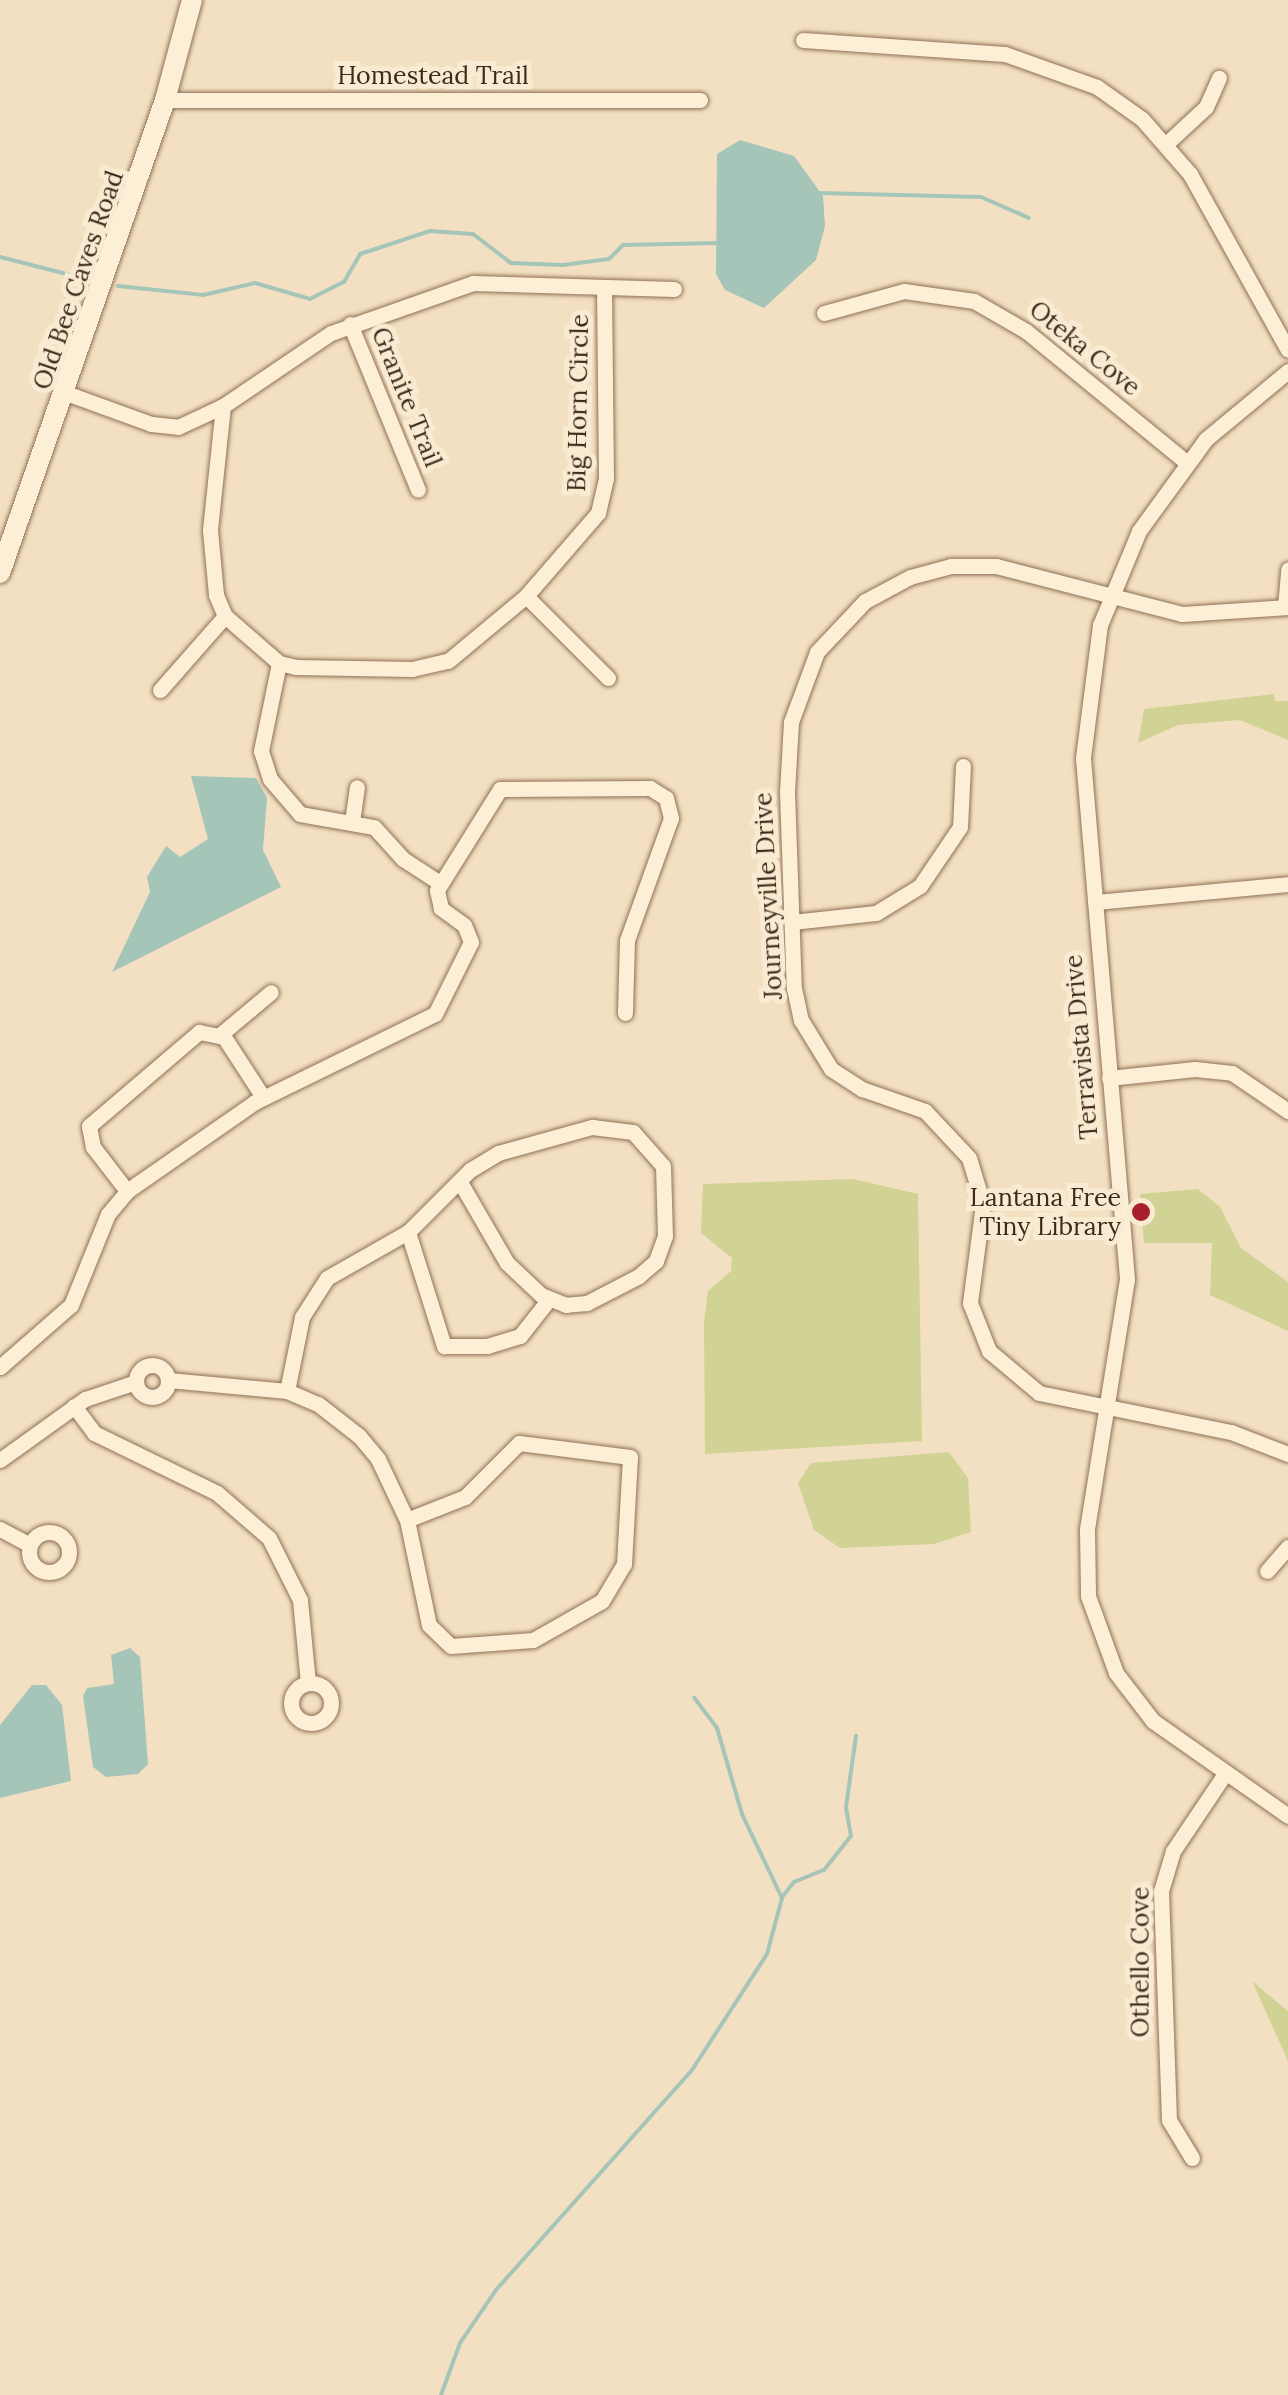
<!DOCTYPE html>
<html>
<head>
<meta charset="utf-8">
<style>
	body { margin:0 }
	#map { position:relative; width:1288px; height:2395px; overflow:hidden; background:#f3e0c2; font-family:Lora,serif }
	div>[style] { position:absolute }
	.green>* { inset:0; background:#d0d394 }
	.water>* { inset:0; background:#a5c5b9 }
	.stream>* { height:4px; margin:-2px; padding:0 2px; transform-origin:2px; border-radius:2px; background:#a5c5b9 }
	.roads { filter:drop-shadow(0 0 2px #8f7056) drop-shadow(0 0 2px #8f7056) }
	.street>* { height:15px; margin:-7.5px; padding:0 7.5px; transform-origin:7.5px; border-radius:7.5px; background:#fdeed6 }
	.street>.ring { margin:-7.5px; padding:0; box-sizing:content-box; background:none; border:15px solid #fdeed6; border-radius:50% }
	.secondary>* { height:20px; margin:-10px; padding:0 10px; transform-origin:10px; border-radius:10px; background:#fdeed6 }
	.dots>* { width:28px; height:28px; translate:-50% -50%; box-sizing:border-box; border:5px solid #f9ebd2; border-radius:50% }
	span { translate:-50% -50%; white-space:nowrap; text-align:center; line-height:1.15; -webkit-text-stroke:10px #f9ebd2; paint-order:stroke }
	.street-label { font-size:25px; color:#3d2a1c }
	.poi-label { font-size:25px; color:#3d2a1c }
	.right { translate:-100% -50%; text-align:right }
</style>
</head>
<body>
<div id="map">
	<div class="green">
		<div style="clip-path:polygon(1274px 694px,1275px 701px,1288px 701px,1288px 740px,1240px 720px,1178px 725px,1138px 743px,1144px 709px)"></div>
		<div style="clip-path:polygon(853px 1179px,918px 1194px,922px 1441px,705px 1454px,704px 1323px,708px 1291px,731px 1271px,732px 1258px,701px 1233px,703px 1184px)"></div>
		<div style="clip-path:polygon(1198px 1189px,1220px 1207px,1241px 1248px,1288px 1282px,1288px 1331px,1210px 1295px,1212px 1243px,1144px 1243px,1140px 1194px)"></div>
		<div style="clip-path:polygon(949px 1452px,968px 1478px,971px 1532px,934px 1544px,840px 1548px,814px 1530px,798px 1483px,811px 1463px)"></div>
		<div style="clip-path:polygon(1252px 1981px,1288px 2011px,1288px 2061px)"></div>
	</div>
	<div class="water">
		<div style="clip-path:polygon(740px 140px,794px 156px,823px 196px,825px 226px,816px 260px,764px 308px,725px 290px,716px 274px,717px 154px)"></div>
		<div style="clip-path:polygon(191px 776px,256px 778px,267px 798px,263px 850px,281px 887px,112px 972px,150px 892px,147px 877px,166px 846px,180px 857px,208px 839px)"></div>
		<div style="clip-path:polygon(130px 1648px,140px 1657px,148px 1764px,138px 1774px,106px 1777px,93px 1767px,83px 1696px,87px 1688px,114px 1684px,111px 1655px)"></div>
		<div style="clip-path:polygon(32px 1685px,46px 1685px,62px 1705px,71px 1781px,0 1798px,0 1725px)"></div>
	</div>
	<div class="stream">
		<div style="left:819px;top:193px;width:162px;rotate:1.4deg"></div>
		<div style="left:981px;top:197px;width:52px;rotate:23.6deg"></div>
		<div style="left:0;top:257px;width:97px;rotate:14.3deg"></div>
		<div style="left:118px;top:286px;width:85px;rotate:6deg"></div>
		<div style="left:203px;top:295px;width:53px;rotate:-13deg"></div>
		<div style="left:255px;top:283px;width:57px;rotate:16.2deg"></div>
		<div style="left:310px;top:299px;width:38px;rotate:-27deg"></div>
		<div style="left:344px;top:282px;width:32px;rotate:-60deg"></div>
		<div style="left:360px;top:254px;width:74px;rotate:-18.2deg"></div>
		<div style="left:430px;top:231px;width:43px;rotate:4deg"></div>
		<div style="left:473px;top:234px;width:48px;rotate:37.3deg"></div>
		<div style="left:511px;top:263px;width:52px;rotate:2.2deg"></div>
		<div style="left:563px;top:265px;width:46px;rotate:-7.4deg"></div>
		<div style="left:609px;top:259px;width:20px;rotate:-45deg"></div>
		<div style="left:623px;top:245px;width:95px;rotate:-1.2deg"></div>
		<div style="left:783px;top:1896px;width:18px;rotate:-52deg"></div>
		<div style="left:794px;top:1882px;width:32px;rotate:-22deg"></div>
		<div style="left:824px;top:1870px;width:43px;rotate:-51.5deg"></div>
		<div style="left:851px;top:1836px;width:29px;rotate:-100deg"></div>
		<div style="left:846px;top:1807px;width:72px;rotate:-82deg"></div>
		<div style="left:441px;top:2395px;width:55px;rotate:-69.9deg"></div>
		<div style="left:460px;top:2343px;width:64px;rotate:-55.8deg"></div>
		<div style="left:496px;top:2290px;width:295px;rotate:-48.3deg"></div>
		<div style="left:692px;top:2070px;width:138px;rotate:-57.1deg"></div>
		<div style="left:767px;top:1954px;width:58px;rotate:-75deg"></div>
		<div style="left:782px;top:1898px;width:93px;rotate:-115.5deg"></div>
		<div style="left:742px;top:1814px;width:90px;rotate:-106.2deg"></div>
		<div style="left:717px;top:1728px;width:38px;rotate:-127deg"></div>
	</div>
	<div class="roads">
		<div class="street">
			<div style="left:803px;top:40px;width:202px;rotate:4deg"></div>
			<div style="left:1005px;top:54px;width:98px;rotate:19.7deg"></div>
			<div style="left:1097px;top:87px;width:55px;rotate:35.4deg"></div>
			<div style="left:1142px;top:119px;width:73px;rotate:48.9deg"></div>
			<div style="left:1190px;top:174px;width:201px;rotate:60.9deg"></div>
			<div style="left:165px;top:100px;width:535px"></div>
			<div style="left:1166px;top:144px;width:54px;rotate:-42.8deg"></div>
			<div style="left:1206px;top:107px;width:32px;rotate:-66deg"></div>
			<div style="left:824px;top:313px;width:83px;rotate:-15.4deg"></div>
			<div style="left:904px;top:291px;width:71px;rotate:8.1deg"></div>
			<div style="left:974px;top:301px;width:60px;rotate:30deg"></div>
			<div style="left:1026px;top:331px;width:207px;rotate:39.3deg"></div>
			<div style="left:350px;top:324px;width:179px;rotate:67.7deg"></div>
			<div style="left:1288px;top:371px;width:107px;rotate:140.3deg"></div>
			<div style="left:1206px;top:439px;width:114px;rotate:126.1deg"></div>
			<div style="left:1139px;top:531px;width:102px;rotate:112.5deg"></div>
			<div style="left:1100px;top:625px;width:134px;rotate:97.3deg"></div>
			<div style="left:1083px;top:758px;width:523px;rotate:85.17deg"></div>
			<div style="left:1127px;top:1279px;width:254px;rotate:99.1deg"></div>
			<div style="left:1087px;top:1530px;width:66px;rotate:89.1deg"></div>
			<div style="left:1088px;top:1596px;width:82px;rotate:70deg"></div>
			<div style="left:1116px;top:1673px;width:61px;rotate:52.4deg"></div>
			<div style="left:1153px;top:1721px;width:165px;rotate:35.1deg"></div>
			<div style="left:66px;top:393px;width:90px;rotate:20deg"></div>
			<div style="left:151px;top:424px;width:27px;rotate:6deg"></div>
			<div style="left:178px;top:427px;width:50px;rotate:-25deg"></div>
			<div style="left:223px;top:406px;width:130px;rotate:-34.1deg"></div>
			<div style="left:331px;top:333px;width:151px;rotate:-19.4deg"></div>
			<div style="left:473px;top:283px;width:201px;rotate:1.7deg"></div>
			<div style="left:223px;top:406px;width:125px;rotate:96deg"></div>
			<div style="left:210px;top:530px;width:65px;rotate:84.7deg"></div>
			<div style="left:216px;top:595px;width:23px;rotate:67deg"></div>
			<div style="left:225px;top:616px;width:72px;rotate:41deg"></div>
			<div style="left:279px;top:663px;width:17px;rotate:13deg"></div>
			<div style="left:296px;top:667px;width:116px;rotate:1deg"></div>
			<div style="left:412px;top:669px;width:37px;rotate:-13deg"></div>
			<div style="left:448px;top:661px;width:102px;rotate:-39.8deg"></div>
			<div style="left:526px;top:596px;width:110px;rotate:-49.1deg"></div>
			<div style="left:598px;top:513px;width:36px;rotate:-77deg"></div>
			<div style="left:606px;top:478px;width:191px;rotate:-90.6deg"></div>
			<div style="left:526px;top:596px;width:116px;rotate:45deg"></div>
			<div style="left:1285px;top:607px;width:38px;rotate:-85deg"></div>
			<div style="left:1288px;top:607px;width:106px;rotate:176.2deg"></div>
			<div style="left:1182px;top:614px;width:192px;rotate:-165.5deg"></div>
			<div style="left:996px;top:566px;width:45px;rotate:180deg"></div>
			<div style="left:951px;top:566px;width:42px;rotate:165deg"></div>
			<div style="left:910px;top:577px;width:51px;rotate:151.9deg"></div>
			<div style="left:865px;top:601px;width:70px;rotate:133.3deg"></div>
			<div style="left:817px;top:652px;width:75px;rotate:110.4deg"></div>
			<div style="left:791px;top:722px;width:70px;rotate:93.3deg"></div>
			<div style="left:787px;top:792px;width:196px;rotate:88deg"></div>
			<div style="left:794px;top:988px;width:33px;rotate:78deg"></div>
			<div style="left:801px;top:1020px;width:57px;rotate:58.5deg"></div>
			<div style="left:831px;top:1069px;width:37px;rotate:33deg"></div>
			<div style="left:862px;top:1089px;width:67px;rotate:19.2deg"></div>
			<div style="left:925px;top:1111px;width:64px;rotate:46.9deg"></div>
			<div style="left:969px;top:1158px;width:48px;rotate:73.1deg"></div>
			<div style="left:983px;top:1204px;width:100px;rotate:97.5deg"></div>
			<div style="left:970px;top:1303px;width:52px;rotate:68.4deg"></div>
			<div style="left:989px;top:1351px;width:65px;rotate:40deg"></div>
			<div style="left:1039px;top:1393px;width:196px;rotate:11.5deg"></div>
			<div style="left:1231px;top:1432px;width:61px;rotate:21.1deg"></div>
			<div style="left:279px;top:663px;width:90px;rotate:101.6deg"></div>
			<div style="left:261px;top:751px;width:29px;rotate:72deg"></div>
			<div style="left:270px;top:779px;width:46px;rotate:49.4deg"></div>
			<div style="left:300px;top:814px;width:75px;rotate:10deg"></div>
			<div style="left:374px;top:827px;width:43px;rotate:47.8deg"></div>
			<div style="left:403px;top:859px;width:44px;rotate:33deg"></div>
			<div style="left:160px;top:690px;width:98px;rotate:-48.7deg"></div>
			<div style="left:352px;top:822px;width:35px;rotate:-82deg"></div>
			<div style="left:1095px;top:902px;width:194px;rotate:-5.3deg"></div>
			<div style="left:792px;top:922px;width:84px;rotate:-6.1deg"></div>
			<div style="left:876px;top:913px;width:52px;rotate:-31.5deg"></div>
			<div style="left:920px;top:886px;width:71px;rotate:-55.9deg"></div>
			<div style="left:960px;top:827px;width:61px;rotate:-87.2deg"></div>
			<div style="left:221px;top:1034px;width:65px;rotate:-40deg"></div>
			<div style="left:1109px;top:1078px;width:86px;rotate:-6deg"></div>
			<div style="left:1195px;top:1069px;width:37px;rotate:6deg"></div>
			<div style="left:1232px;top:1073px;width:68px;rotate:34.2deg"></div>
			<div style="left:127px;top:1191px;width:56px;rotate:-127.7deg"></div>
			<div style="left:93px;top:1147px;width:21px;rotate:-101deg"></div>
			<div style="left:89px;top:1126px;width:145px;rotate:-40.5deg"></div>
			<div style="left:199px;top:1032px;width:25px;rotate:11deg"></div>
			<div style="left:224px;top:1037px;width:72px;rotate:57deg"></div>
			<div style="left:408px;top:1232px;width:120px;rotate:72.5deg"></div>
			<div style="left:444px;top:1346px;width:43px"></div>
			<div style="left:487px;top:1346px;width:34px;rotate:-17deg"></div>
			<div style="left:520px;top:1336px;width:47px;rotate:-51.9deg"></div>
			<div class="ring" style="left:136px;top:1365px;width:17px;height:17px"></div>
			<div style="left:0;top:1367px;width:94px;rotate:-41.1deg"></div>
			<div style="left:71px;top:1305px;width:98px;rotate:-67.9deg"></div>
			<div style="left:108px;top:1214px;width:30px;rotate:-50deg"></div>
			<div style="left:127px;top:1191px;width:156px;rotate:-34.8deg"></div>
			<div style="left:255px;top:1102px;width:200px;rotate:-26.1deg"></div>
			<div style="left:435px;top:1014px;width:80px;rotate:-63.4deg"></div>
			<div style="left:471px;top:942px;width:18px;rotate:-112deg"></div>
			<div style="left:464px;top:925px;width:29px;rotate:-144deg"></div>
			<div style="left:441px;top:908px;width:18px;rotate:-103deg"></div>
			<div style="left:437px;top:890px;width:119px;rotate:-58deg"></div>
			<div style="left:500px;top:789px;width:150px;rotate:-0.4deg"></div>
			<div style="left:650px;top:788px;width:19px;rotate:32deg"></div>
			<div style="left:666px;top:798px;width:21px;rotate:76deg"></div>
			<div style="left:671px;top:818px;width:130px;rotate:109.8deg"></div>
			<div style="left:627px;top:940px;width:73px;rotate:91.6deg"></div>
			<div style="left:168px;top:1380px;width:120px;rotate:5.3deg"></div>
			<div style="left:287px;top:1391px;width:34px;rotate:23deg"></div>
			<div style="left:318px;top:1404px;width:52px;rotate:38deg"></div>
			<div style="left:359px;top:1436px;width:30px;rotate:50deg"></div>
			<div style="left:378px;top:1459px;width:68px;rotate:64.6deg"></div>
			<div style="left:407px;top:1520px;width:107px;rotate:78.2deg"></div>
			<div style="left:429px;top:1625px;width:30px;rotate:44deg"></div>
			<div style="left:451px;top:1646px;width:82px;rotate:-4.2deg"></div>
			<div style="left:533px;top:1640px;width:79px;rotate:-29.5deg"></div>
			<div style="left:602px;top:1601px;width:43px;rotate:-59.3deg"></div>
			<div style="left:624px;top:1564px;width:107px;rotate:-86.8deg"></div>
			<div style="left:630px;top:1457px;width:112px;rotate:-172.8deg"></div>
			<div style="left:519px;top:1443px;width:76px;rotate:135deg"></div>
			<div style="left:465px;top:1497px;width:62px;rotate:158.4deg"></div>
			<div style="left:287px;top:1391px;width:76px;rotate:-78.5deg"></div>
			<div style="left:302px;top:1317px;width:46px;rotate:-57.3deg"></div>
			<div style="left:327px;top:1278px;width:93px;rotate:-29.6deg"></div>
			<div style="left:408px;top:1232px;width:88px;rotate:-45deg"></div>
			<div style="left:470px;top:1170px;width:33px;rotate:-31deg"></div>
			<div style="left:498px;top:1153px;width:98px;rotate:-15.5deg"></div>
			<div style="left:592px;top:1127px;width:41px;rotate:7deg"></div>
			<div style="left:633px;top:1132px;width:45px;rotate:48.6deg"></div>
			<div style="left:663px;top:1166px;width:70px;rotate:88.4deg"></div>
			<div style="left:665px;top:1236px;width:27px;rotate:110deg"></div>
			<div style="left:656px;top:1261px;width:23px;rotate:139deg"></div>
			<div style="left:639px;top:1276px;width:59px;rotate:152.6deg"></div>
			<div style="left:587px;top:1303px;width:21px;rotate:175deg"></div>
			<div style="left:566px;top:1305px;width:27px;rotate:-158deg"></div>
			<div style="left:541px;top:1295px;width:47px;rotate:-136.7deg"></div>
			<div style="left:507px;top:1263px;width:94px;rotate:-120.1deg"></div>
			<div style="left:74px;top:1406px;width:34px;rotate:53deg"></div>
			<div style="left:94px;top:1433px;width:137px;rotate:26deg"></div>
			<div style="left:217px;top:1493px;width:69px;rotate:40.9deg"></div>
			<div style="left:269px;top:1538px;width:69px;rotate:63.4deg"></div>
			<div style="left:300px;top:1600px;width:83px;rotate:84.5deg"></div>
			<div style="left:0;top:1460px;width:105px;rotate:-35.7deg"></div>
			<div style="left:85px;top:1399px;width:54px;rotate:-18.4deg"></div>
			<div style="left:0;top:1529px;width:34px;rotate:28deg"></div>
			<div class="ring" style="left:29px;top:1532px;width:25px;height:25px"></div>
			<div style="left:1267px;top:1571px;width:32px;rotate:-49deg"></div>
			<div class="ring" style="left:291px;top:1683px;width:25px;height:25px"></div>
			<div style="left:1192px;top:2158px;width:44px;rotate:-121.2deg"></div>
			<div style="left:1169px;top:2120px;width:229px;rotate:-92deg"></div>
			<div style="left:1161px;top:1891px;width:42px;rotate:-73.3deg"></div>
			<div style="left:1173px;top:1851px;width:92px;rotate:-56.1deg"></div>
		</div>
		<div class="secondary">
			<div style="left:0;top:573px;width:501px;rotate:-70.77deg"></div>
			<div style="left:165px;top:100px;width:104px;rotate:-74.9deg"></div>
		</div>
	</div>
	<div class="dots">
		<div style="left:1141px;top:1212px;background:#a61f2a"></div>
	</div>
	<div class="street-label">
		<span style="left:433px;top:75px">Homestead Trail</span>
		<span style="left:78px;top:280px;rotate:-71deg">Old Bee Caves Road</span>
		<span style="left:1085px;top:348px;rotate:39deg">Oteka Cove</span>
		<span style="left:407px;top:397px;rotate:68deg">Granite Trail</span>
		<span style="left:578px;top:403px;rotate:-89deg">Big Horn Circle</span>
		<span style="left:768px;top:896px;rotate:-93deg">Journeyville Drive</span>
		<span style="left:1081px;top:1047px;rotate:-95deg">Terravista Drive</span>
		<span style="left:1140px;top:1962px;rotate:-90deg">Othello Cove</span>
	</div>
	<div class="poi-label">
		<span class="right" style="left:1121px;top:1212px">Lantana Free<br>Tiny Library</span>
	</div>
</div>
</body>
</html>
